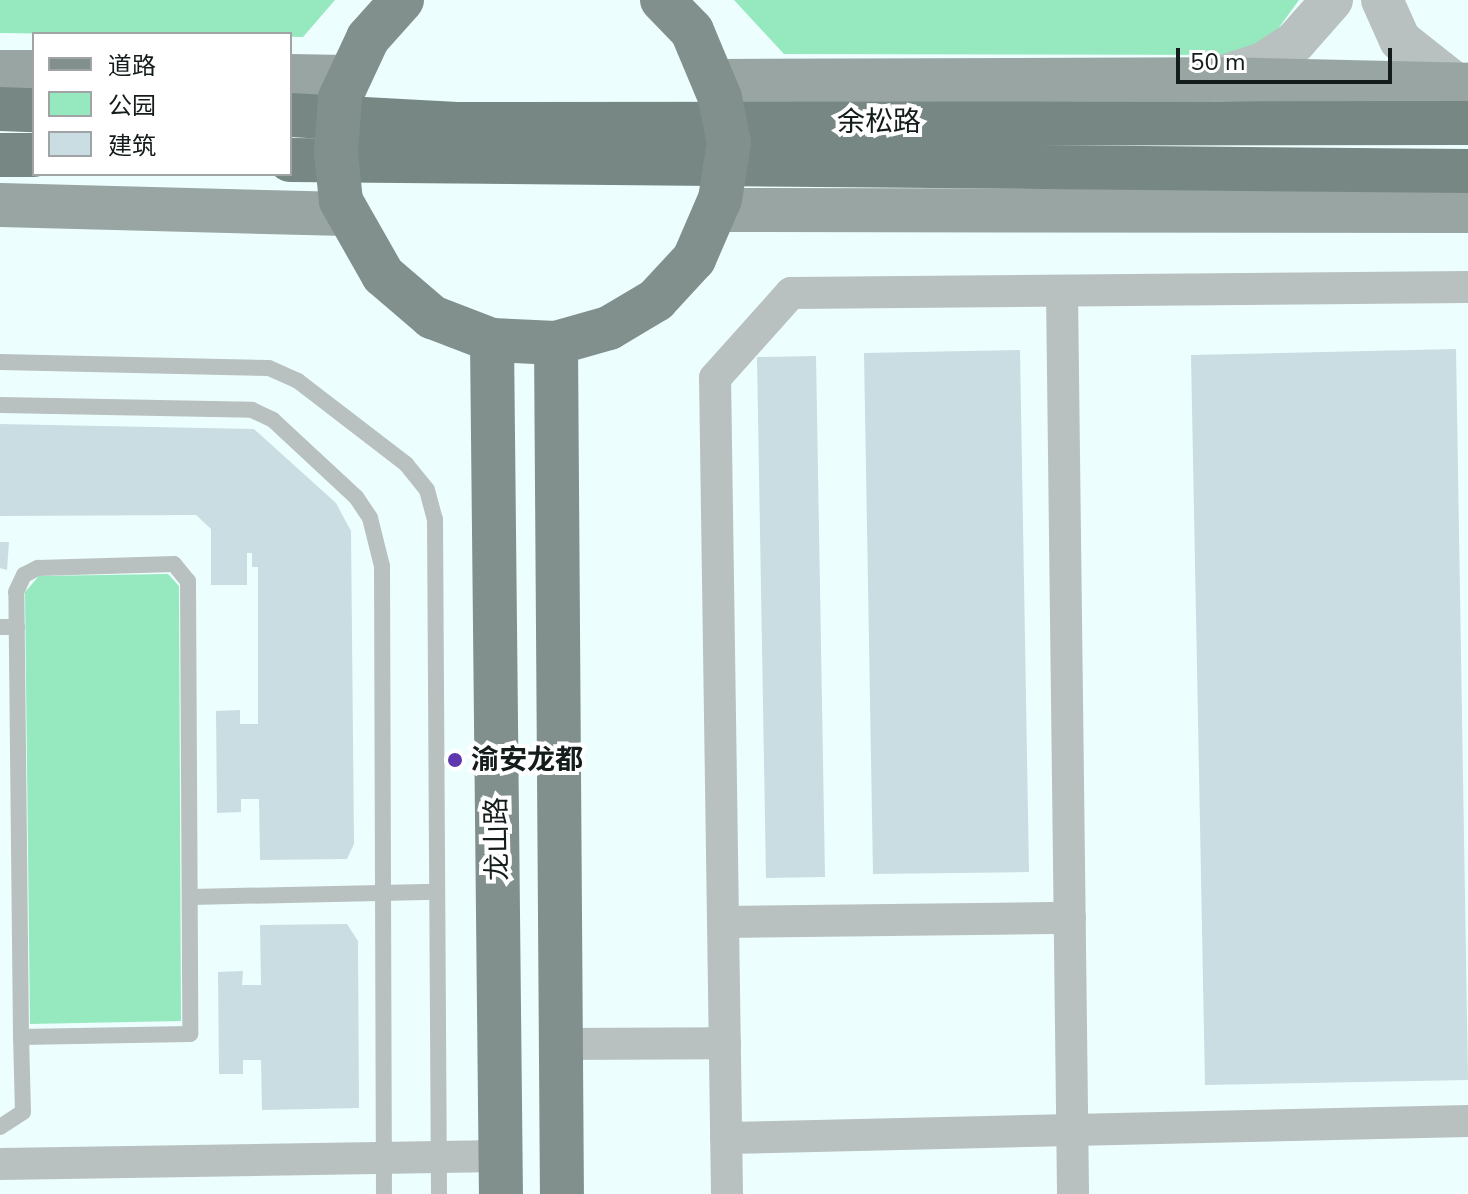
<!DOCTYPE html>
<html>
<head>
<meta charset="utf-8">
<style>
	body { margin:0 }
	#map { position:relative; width:1468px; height:1194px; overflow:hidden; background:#edfefe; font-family:"Nunito Sans","Noto Sans SC",sans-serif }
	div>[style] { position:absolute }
	.green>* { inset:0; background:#96e9be }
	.building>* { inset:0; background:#cadde3 }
	.service>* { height:16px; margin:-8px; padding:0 8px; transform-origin:8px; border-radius:8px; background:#b8c1bf }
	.minor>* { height:32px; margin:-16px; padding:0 16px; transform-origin:16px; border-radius:16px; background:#b8c1bf }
	.tertiary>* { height:42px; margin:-21px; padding:0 21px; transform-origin:21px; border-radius:21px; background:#b8c1bf }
	.secondary>* { height:44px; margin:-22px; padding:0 22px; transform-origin:22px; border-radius:22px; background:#98a5a2 }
	.primary>* { height:44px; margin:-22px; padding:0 22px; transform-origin:22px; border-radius:22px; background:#81908d }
	.trunk>* { height:44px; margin:-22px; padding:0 22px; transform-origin:22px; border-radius:22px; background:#778884 }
	.primary-bridge>* { height:44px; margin:-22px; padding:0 22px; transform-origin:22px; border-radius:22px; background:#81908d }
	.dots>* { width:22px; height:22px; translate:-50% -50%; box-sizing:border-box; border:4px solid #fff; border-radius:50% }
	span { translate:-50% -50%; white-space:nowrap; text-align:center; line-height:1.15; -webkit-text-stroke:8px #fff; paint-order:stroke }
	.street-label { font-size:28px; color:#141c1c }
	.poi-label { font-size:28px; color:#141c1c; font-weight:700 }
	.left { translate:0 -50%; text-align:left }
	.legend { position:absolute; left:32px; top:32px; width:260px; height:144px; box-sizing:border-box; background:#fff; border:2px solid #a1a4a4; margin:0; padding:10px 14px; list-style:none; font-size:24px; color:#141c1c }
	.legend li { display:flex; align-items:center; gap:16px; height:40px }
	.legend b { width:40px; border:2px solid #a1a4a4 }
	.scale { position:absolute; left:1176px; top:48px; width:216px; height:36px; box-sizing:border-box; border:4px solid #141c1c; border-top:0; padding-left:10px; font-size:24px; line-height:28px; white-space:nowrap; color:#141c1c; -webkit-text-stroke:6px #fff; paint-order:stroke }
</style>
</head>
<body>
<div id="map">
	<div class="green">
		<div style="clip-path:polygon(0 0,335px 0,303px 37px,0 33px)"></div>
		<div style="clip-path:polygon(734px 0,1299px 0,1259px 55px,784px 54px)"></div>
		<div style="clip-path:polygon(168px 574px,179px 586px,181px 1021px,30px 1024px,25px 592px,39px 576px)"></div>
	</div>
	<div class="building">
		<div style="clip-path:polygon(1456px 349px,1468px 1080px,1205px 1085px,1191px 355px)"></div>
		<div style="clip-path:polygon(1020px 350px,1029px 872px,873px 874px,864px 353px)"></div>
		<div style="clip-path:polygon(816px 356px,825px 877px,766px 878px,757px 357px)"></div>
		<div style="clip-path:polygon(0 424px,254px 429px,336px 503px,351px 531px,354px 844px,347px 859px,260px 860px,259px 799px,241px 799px,241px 812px,217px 813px,216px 711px,240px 710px,240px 724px,258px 724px,258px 567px,252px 567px,252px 553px,247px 553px,247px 585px,211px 585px,211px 529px,196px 515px,0 516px)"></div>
		<div style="clip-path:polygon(0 542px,9px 542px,7px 570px,0 568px)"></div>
		<div style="clip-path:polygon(347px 924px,358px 941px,359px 1108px,262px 1110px,261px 1060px,243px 1060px,243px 1074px,219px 1074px,218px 972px,243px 971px,242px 985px,261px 985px,260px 925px)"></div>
	</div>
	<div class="service">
		<div style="left:0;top:362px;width:269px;rotate:1.3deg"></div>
		<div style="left:269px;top:368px;width:32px;rotate:24deg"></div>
		<div style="left:298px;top:381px;width:136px;rotate:37.5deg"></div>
		<div style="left:406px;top:464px;width:33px;rotate:51deg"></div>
		<div style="left:427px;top:490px;width:30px;rotate:75deg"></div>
		<div style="left:435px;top:519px;width:675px;rotate:89.66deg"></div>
		<div style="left:0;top:405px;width:252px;rotate:1.1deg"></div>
		<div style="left:252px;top:410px;width:23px;rotate:25deg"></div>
		<div style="left:273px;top:420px;width:113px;rotate:42.9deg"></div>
		<div style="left:356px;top:497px;width:25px;rotate:56deg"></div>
		<div style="left:370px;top:518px;width:49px;rotate:76deg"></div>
		<div style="left:382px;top:566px;width:628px;rotate:89.82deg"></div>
		<div style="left:0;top:627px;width:17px"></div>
		<div style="left:190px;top:897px;width:247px;rotate:-1.2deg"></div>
		<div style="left:0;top:1127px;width:27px;rotate:-33deg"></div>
		<div style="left:23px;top:1112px;width:75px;rotate:-91.5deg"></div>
		<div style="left:21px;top:1037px;width:445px;rotate:-90.6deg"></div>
		<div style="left:16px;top:592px;width:19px;rotate:-65deg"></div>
		<div style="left:24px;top:575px;width:16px;rotate:-27deg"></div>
		<div style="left:38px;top:568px;width:136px;rotate:-1.7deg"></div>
		<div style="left:174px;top:564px;width:22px;rotate:51deg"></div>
		<div style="left:188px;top:581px;width:453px;rotate:89.7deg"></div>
		<div style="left:190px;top:1034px;width:169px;rotate:179deg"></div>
	</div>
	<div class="minor">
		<div style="left:1062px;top:291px;width:903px;rotate:89.3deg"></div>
		<div style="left:725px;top:922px;width:345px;rotate:-0.7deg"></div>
		<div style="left:561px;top:1044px;width:164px;rotate:-0.3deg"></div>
		<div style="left:726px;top:1138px;width:742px;rotate:-1.31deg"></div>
		<div style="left:0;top:1164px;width:500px;rotate:-0.92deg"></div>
		<div style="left:727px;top:1194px;width:816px;rotate:-90.84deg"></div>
		<div style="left:715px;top:378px;width:114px;rotate:-48.2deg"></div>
		<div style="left:791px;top:293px;width:677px;rotate:-0.51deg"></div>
	</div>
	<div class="tertiary">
		<div style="left:1382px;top:0;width:44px;rotate:65.8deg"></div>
		<div style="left:1400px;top:40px;width:73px;rotate:38.3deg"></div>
		<div style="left:1217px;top:78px;width:48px;rotate:-18.1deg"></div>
		<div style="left:1263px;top:63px;width:38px;rotate:-33deg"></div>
		<div style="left:1295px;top:42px;width:56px;rotate:-48.6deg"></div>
	</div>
	<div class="secondary">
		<div style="left:0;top:72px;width:34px"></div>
		<div style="left:290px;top:76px;width:56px;rotate:1deg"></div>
		<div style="left:717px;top:81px;width:495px;rotate:-0.2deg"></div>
		<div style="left:1212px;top:79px;width:256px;rotate:1.3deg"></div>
		<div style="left:0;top:205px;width:346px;rotate:1.5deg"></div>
		<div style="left:718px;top:210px;width:750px;rotate:0.08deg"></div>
	</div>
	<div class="primary">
		<div style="left:662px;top:0;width:43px;rotate:45.9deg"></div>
		<div style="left:692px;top:31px;width:73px;rotate:67.3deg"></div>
		<div style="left:340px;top:98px;width:66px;rotate:-65deg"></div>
		<div style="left:368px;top:38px;width:51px;rotate:-48.2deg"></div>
		<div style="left:341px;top:201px;width:85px;rotate:60.4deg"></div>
		<div style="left:383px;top:275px;width:65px;rotate:40.6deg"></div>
		<div style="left:432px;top:317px;width:64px;rotate:21deg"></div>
		<div style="left:492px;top:340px;width:64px;rotate:2.7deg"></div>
		<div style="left:556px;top:343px;width:55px;rotate:-15.8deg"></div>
		<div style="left:609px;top:328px;width:55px;rotate:-30.8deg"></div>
		<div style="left:656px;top:300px;width:56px;rotate:-47.2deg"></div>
		<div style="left:694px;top:259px;width:65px;rotate:-66.6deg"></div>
		<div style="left:492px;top:340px;width:854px;rotate:89.4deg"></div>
		<div style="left:556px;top:343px;width:851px;rotate:89.6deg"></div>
	</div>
	<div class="trunk">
		<div style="left:0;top:109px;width:34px;rotate:2deg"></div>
		<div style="left:290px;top:115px;width:167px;rotate:3.1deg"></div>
		<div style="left:457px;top:124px;width:1011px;rotate:-0.06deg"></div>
		<div style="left:0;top:155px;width:34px"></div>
		<div style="left:290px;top:160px;width:1178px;rotate:0.54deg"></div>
	</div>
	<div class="primary-bridge">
		<div style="left:340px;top:98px;width:55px;rotate:94.2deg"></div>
		<div style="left:336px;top:153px;width:48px;rotate:84.1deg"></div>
		<div style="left:720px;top:199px;width:57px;rotate:-80.9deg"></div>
		<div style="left:729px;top:143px;width:46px;rotate:-101.3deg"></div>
	</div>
	<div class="dots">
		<div style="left:455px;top:760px;background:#5f38b0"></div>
	</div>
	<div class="street-label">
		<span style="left:879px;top:122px">余松路</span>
		<span style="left:497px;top:839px;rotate:-91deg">龙山路</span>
	</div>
	<div class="poi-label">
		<span class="left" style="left:471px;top:760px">渝安龙都</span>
	</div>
	<ul class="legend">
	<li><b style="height:10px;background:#81908d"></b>道路</li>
	<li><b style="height:22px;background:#96e9be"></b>公园</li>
	<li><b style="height:22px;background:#cadde3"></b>建筑</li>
	</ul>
	<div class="scale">50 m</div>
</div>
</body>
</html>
